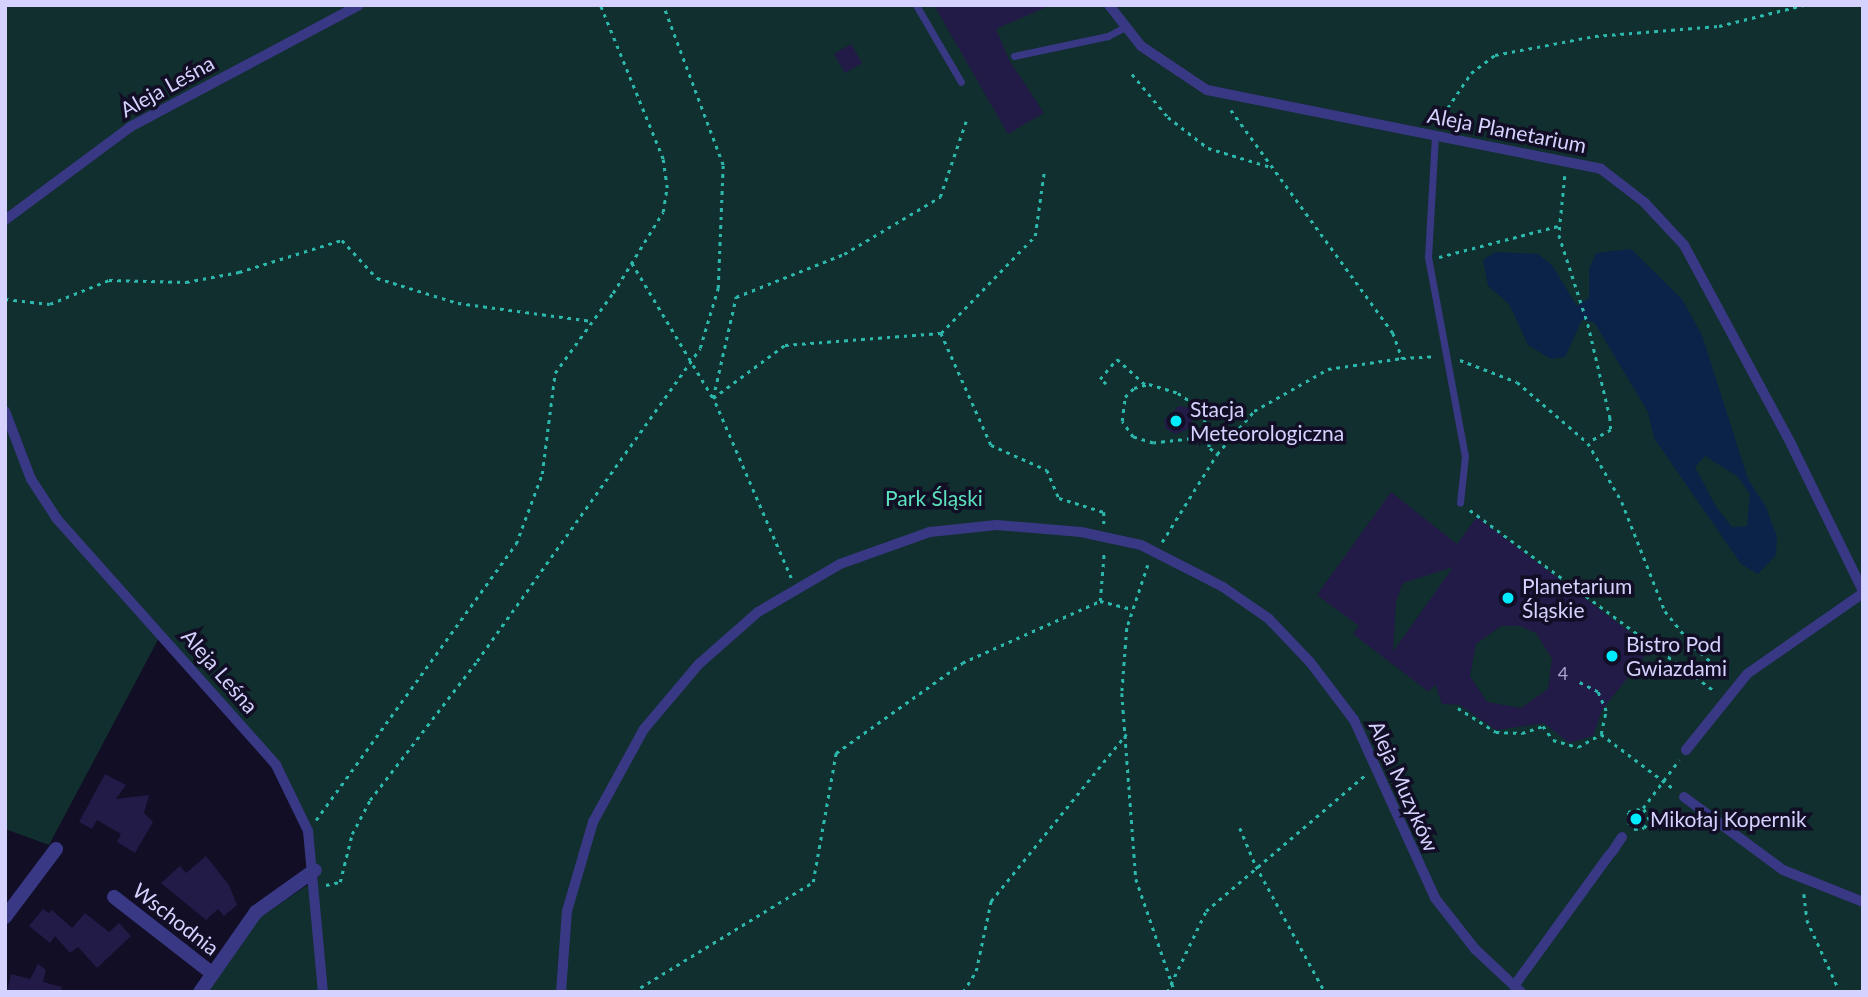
<!DOCTYPE html>
<html>
<head>
<meta charset="utf-8">
<style>
	body { margin:0 }
	#map { position:relative; width:1868px; height:997px; overflow:hidden; background:#110e25; font-family:Lato,sans-serif }
	div>[style] { position:absolute }
	.green>* { inset:0; background:#112f2e }
	.water>* { inset:0; background:#0b2348 }
	.building>* { inset:0; background:#221a47 }
	.path>* { height:2.5px; margin-top:-1.25px; transform-origin:0; background:repeating-linear-gradient(90deg,#2cb9ad 0 3.5px,transparent 0 8.5px) }
	.service>* { height:7px; margin:-3.5px; padding:0 3.5px; transform-origin:3.5px; border-radius:3.5px; background:#393885 }
	.pedestrian>* { height:10px; margin:-5px; padding:0 5px; transform-origin:5px; border-radius:5px; background:#393885 }
	.minor>* { height:14px; margin:-7px; padding:0 7px; transform-origin:7px; border-radius:7px; background:#393885 }
	.dots>* { width:19px; height:19px; translate:-50% -50%; box-sizing:border-box; border:4px solid #110e25; border-radius:50% }
	span { translate:-50% -50%; white-space:nowrap; text-align:center; line-height:1.15; -webkit-text-stroke:7px #110e25; paint-order:stroke }
	.number-label { font-size:18px; color:#a9a4d1 }
	.number-label span { -webkit-text-stroke-width:0 }
	.street-label { font-size:21px; color:#d6d2ff }
	.poi-label { font-size:21px; color:#d6d2ff }
	.left { translate:0 -50%; text-align:left }
	.park-label { font-size:21px; color:#5be2bd }
	.frame { position:absolute; inset:0; border:7px solid #d6d2ff; pointer-events:none }
</style>
</head>
<body>
<div id="map">
	<div class="green">
		<div style="clip-path:polygon(5px 5px,1863px 5px,1863px 992px,207px 992px,259px 918px,318px 878px,310px 834px,273px 760px,160px 636px,49px 845px,5px 829px)"></div>
	</div>
	<div class="water">
		<div style="clip-path:polygon(evenodd,1631px 249px,1682px 299px,1702px 335px,1748px 479px,1766px 507px,1777px 537px,1776px 555px,1758px 574px,1741px 564px,1654px 438px,1648px 412px,1594px 322px,1582px 320px,1565px 357px,1551px 359px,1528px 345px,1509px 304px,1488px 286px,1483px 260px,1495px 252px,1538px 254px,1552px 265px,1577px 306px,1589px 298px,1589px 269px,1596px 253px,1631px 249px,1705px 456px,1737px 476px,1750px 494px,1747px 526px,1732px 527px,1717px 508px,1695px 467px,1705px 456px)"></div>
	</div>
	<div class="building">
		<div style="clip-path:polygon(934px 5px,1051px 5px,996px 29px,1009px 60px,1044px 113px,1008px 134px)"></div>
		<div style="clip-path:polygon(851px 44px,862px 63px,845px 73px,834px 54px)"></div>
		<div style="clip-path:polygon(1179px 406px,1199px 410px,1186px 430px,1176px 434px,1166px 429px,1164px 420px)"></div>
		<div style="clip-path:polygon(evenodd,1391px 492px,1457px 544px,1477px 517px,1651px 648px,1602px 710px,1593px 736px,1569px 743px,1544px 723px,1496px 730px,1460px 705px,1442px 704px,1435px 684px,1429px 692px,1353px 634px,1359px 626px,1317px 595px,1391px 492px,1453px 567px,1393px 652px,1396px 601px,1403px 583px,1453px 567px,1391px 492px,1501px 626px,1520px 626px,1536px 633px,1552px 659px,1548px 689px,1521px 708px,1487px 702px,1470px 676px,1476px 644px,1501px 626px)"></div>
		<div style="clip-path:polygon(105px 774px,126px 785px,116px 799px,149px 795px,144px 813px,153px 822px,135px 853px,117px 842px,121px 834px,97px 820px,92px 829px,79px 822px)"></div>
		<div style="clip-path:polygon(206px 856px,229px 885px,237px 905px,224px 916px,218px 909px,206px 920px,161px 883px,180px 866px,186px 873px)"></div>
		<div style="clip-path:polygon(43px 909px,49px 913px,52px 910px,72px 928px,85px 913px,109px 932px,119px 923px,131px 936px,97px 968px,78px 947px,70px 953px,55px 936px,50px 943px,29px 926px)"></div>
		<div style="clip-path:polygon(38px 964px,46px 970px,43px 982px,62px 987px,61px 992px,7px 992px,11px 974px,30px 979px)"></div>
	</div>
	<div class="path">
		<div style="left:1132px;top:74px;width:56px;rotate:50.1deg"></div>
		<div style="left:1168px;top:117px;width:51px;rotate:37.8deg"></div>
		<div style="left:1208px;top:148px;width:66px;rotate:16.8deg"></div>
		<div style="left:1231px;top:110px;width:276px;rotate:54deg"></div>
		<div style="left:1393px;top:333px;width:27px;rotate:70deg"></div>
		<div style="left:1402px;top:358px;width:34px;rotate:-3deg"></div>
		<div style="left:1438px;top:122px;width:59px;rotate:-56deg"></div>
		<div style="left:1471px;top:73px;width:30px;rotate:-37deg"></div>
		<div style="left:1495px;top:55px;width:102px;rotate:-10.8deg"></div>
		<div style="left:1595px;top:36px;width:124px;rotate:-4.6deg"></div>
		<div style="left:1719px;top:26px;width:88px;rotate:-13.9deg"></div>
		<div style="left:1565px;top:176px;width:59px;rotate:95.8deg"></div>
		<div style="left:1559px;top:235px;width:94px;rotate:72deg"></div>
		<div style="left:1588px;top:324px;width:96px;rotate:76.7deg"></div>
		<div style="left:1610px;top:417px;width:13px;rotate:86deg"></div>
		<div style="left:1611px;top:430px;width:25px;rotate:151deg"></div>
		<div style="left:1439px;top:257px;width:123px;rotate:-14.6deg"></div>
		<div style="left:632px;top:263px;width:157px;rotate:59deg"></div>
		<div style="left:5px;top:299px;width:45px;rotate:6.3deg"></div>
		<div style="left:50px;top:304px;width:64px;rotate:-22.1deg"></div>
		<div style="left:109px;top:280px;width:77px;rotate:1.5deg"></div>
		<div style="left:186px;top:282px;width:54px;rotate:-10.7deg"></div>
		<div style="left:239px;top:272px;width:108px;rotate:-17.3deg"></div>
		<div style="left:342px;top:240px;width:52px;rotate:47.4deg"></div>
		<div style="left:377px;top:278px;width:85px;rotate:17.2deg"></div>
		<div style="left:458px;top:303px;width:135px;rotate:7.7deg"></div>
		<div style="left:941px;top:333px;width:123px;rotate:65.9deg"></div>
		<div style="left:991px;top:445px;width:61px;rotate:24.1deg"></div>
		<div style="left:1047px;top:470px;width:30px;rotate:67deg"></div>
		<div style="left:1059px;top:498px;width:47px;rotate:17.3deg"></div>
		<div style="left:1104px;top:512px;width:13px;rotate:90deg"></div>
		<div style="left:1460px;top:360px;width:61px;rotate:21.1deg"></div>
		<div style="left:1517px;top:382px;width:94px;rotate:40.7deg"></div>
		<div style="left:1588px;top:443px;width:68px;rotate:60deg"></div>
		<div style="left:1622px;top:502px;width:117px;rotate:68.5deg"></div>
		<div style="left:1665px;top:611px;width:46px;rotate:51.1deg"></div>
		<div style="left:1694px;top:647px;width:44px;rotate:41.3deg"></div>
		<div style="left:1106px;top:384px;width:8px;rotate:-140deg"></div>
		<div style="left:1100px;top:379px;width:26px;rotate:-50deg"></div>
		<div style="left:1117px;top:359px;width:39px;rotate:42deg"></div>
		<div style="left:713px;top:398px;width:104px;rotate:-77.2deg"></div>
		<div style="left:736px;top:297px;width:116px;rotate:-21.7deg"></div>
		<div style="left:844px;top:254px;width:112px;rotate:-30.7deg"></div>
		<div style="left:940px;top:197px;width:80px;rotate:-71.1deg"></div>
		<div style="left:1207px;top:437px;width:54px;rotate:173.7deg"></div>
		<div style="left:1153px;top:443px;width:21px;rotate:-163deg"></div>
		<div style="left:1133px;top:437px;width:19px;rotate:-125deg"></div>
		<div style="left:1122px;top:421px;width:24px;rotate:-83deg"></div>
		<div style="left:1125px;top:397px;width:13px;rotate:-45deg"></div>
		<div style="left:1134px;top:388px;width:16px;rotate:-15deg"></div>
		<div style="left:1149px;top:384px;width:30px;rotate:17deg"></div>
		<div style="left:1178px;top:393px;width:30px;rotate:34deg"></div>
		<div style="left:1203px;top:410px;width:39px;rotate:80deg"></div>
		<div style="left:1210px;top:448px;width:9px;rotate:41deg"></div>
		<div style="left:1470px;top:510px;width:305px;rotate:36.5deg"></div>
		<div style="left:1162px;top:542px;width:104px;rotate:-58deg"></div>
		<div style="left:1217px;top:454px;width:57px;rotate:-49.3deg"></div>
		<div style="left:1254px;top:411px;width:85px;rotate:-29.6deg"></div>
		<div style="left:1328px;top:369px;width:75px;rotate:-8.5deg"></div>
		<div style="left:1148px;top:565px;width:66px;rotate:108.4deg"></div>
		<div style="left:1127px;top:628px;width:65px;rotate:94.4deg"></div>
		<div style="left:1122px;top:693px;width:187px;rotate:85.7deg"></div>
		<div style="left:1136px;top:879px;width:120px;rotate:71deg"></div>
		<div style="left:791px;top:578px;width:196px;rotate:-113.4deg"></div>
		<div style="left:713px;top:398px;width:89px;rotate:-36.4deg"></div>
		<div style="left:785px;top:345px;width:156px;rotate:-4.4deg"></div>
		<div style="left:941px;top:333px;width:135px;rotate:-45.9deg"></div>
		<div style="left:1035px;top:236px;width:65px;rotate:-82deg"></div>
		<div style="left:1100px;top:601px;width:32px;rotate:14deg"></div>
		<div style="left:1458px;top:708px;width:45px;rotate:32.3deg"></div>
		<div style="left:1496px;top:732px;width:26px;rotate:2deg"></div>
		<div style="left:1522px;top:733px;width:22px;rotate:-18deg"></div>
		<div style="left:1543px;top:726px;width:17px;rotate:54deg"></div>
		<div style="left:1553px;top:740px;width:26px;rotate:16deg"></div>
		<div style="left:1578px;top:747px;width:26px;rotate:-29deg"></div>
		<div style="left:1601px;top:734px;width:24px;rotate:-78deg"></div>
		<div style="left:1606px;top:711px;width:21px;rotate:-113deg"></div>
		<div style="left:1598px;top:692px;width:25px;rotate:-153deg"></div>
		<div style="left:1601px;top:734px;width:91px;rotate:37deg"></div>
		<div style="left:1643px;top:808px;width:60px;rotate:-53.1deg"></div>
		<div style="left:316px;top:820px;width:341px;rotate:-54.1deg"></div>
		<div style="left:516px;top:544px;width:75px;rotate:-69.6deg"></div>
		<div style="left:542px;top:474px;width:102px;rotate:-82.7deg"></div>
		<div style="left:555px;top:373px;width:99px;rotate:-54.1deg"></div>
		<div style="left:613px;top:293px;width:95px;rotate:-58.3deg"></div>
		<div style="left:663px;top:212px;width:24px;rotate:-81deg"></div>
		<div style="left:667px;top:188px;width:29px;rotate:-98deg"></div>
		<div style="left:663px;top:159px;width:166px;rotate:-112.2deg"></div>
		<div style="left:1629px;top:825px;width:13px;rotate:-94deg"></div>
		<div style="left:1628px;top:812px;width:16px;rotate:-15deg"></div>
		<div style="left:1240px;top:828px;width:41px;rotate:67.2deg"></div>
		<div style="left:1256px;top:866px;width:144px;rotate:61.3deg"></div>
		<div style="left:1634px;top:829px;width:10px;rotate:-6deg"></div>
		<div style="left:1644px;top:828px;width:9px;rotate:-58deg"></div>
		<div style="left:1649px;top:820px;width:13px;rotate:-117deg"></div>
		<div style="left:326px;top:885px;width:14px;rotate:-12deg"></div>
		<div style="left:340px;top:882px;width:49px;rotate:-76deg"></div>
		<div style="left:352px;top:834px;width:38px;rotate:-62deg"></div>
		<div style="left:370px;top:800px;width:175px;rotate:-52.4deg"></div>
		<div style="left:477px;top:661px;width:384px;rotate:-54.5deg"></div>
		<div style="left:700px;top:348px;width:63px;rotate:-73.3deg"></div>
		<div style="left:718px;top:288px;width:123px;rotate:-87.7deg"></div>
		<div style="left:723px;top:165px;width:171px;rotate:-110.6deg"></div>
		<div style="left:1804px;top:894px;width:26px;rotate:83deg"></div>
		<div style="left:1807px;top:920px;width:79px;rotate:65.4deg"></div>
		<div style="left:633px;top:992px;width:211px;rotate:-31.4deg"></div>
		<div style="left:813px;top:882px;width:131px;rotate:-79.9deg"></div>
		<div style="left:836px;top:753px;width:155px;rotate:-35.5deg"></div>
		<div style="left:962px;top:663px;width:151px;rotate:-24.2deg"></div>
		<div style="left:1100px;top:601px;width:49px;rotate:-85.3deg"></div>
		<div style="left:963px;top:992px;width:25px;rotate:-58deg"></div>
		<div style="left:976px;top:971px;width:72px;rotate:-77.9deg"></div>
		<div style="left:991px;top:901px;width:215px;rotate:-51deg"></div>
		<div style="left:1167px;top:992px;width:90px;rotate:-64.3deg"></div>
		<div style="left:1206px;top:911px;width:209px;rotate:-40.5deg"></div>
	</div>
	<div class="service">
		<div style="left:916px;top:5px;width:89px;rotate:59.7deg"></div>
		<div style="left:1014px;top:56px;width:96px;rotate:-12deg"></div>
		<div style="left:1108px;top:36px;width:19px;rotate:-28deg"></div>
		<div style="left:1435px;top:136px;width:121px;rotate:93.3deg"></div>
		<div style="left:1428px;top:257px;width:202px;rotate:79.5deg"></div>
		<div style="left:1465px;top:456px;width:47px;rotate:96.1deg"></div>
	</div>
	<div class="pedestrian">
		<div style="left:1109px;top:5px;width:52px;rotate:52deg"></div>
		<div style="left:1141px;top:46px;width:79px;rotate:33.7deg"></div>
		<div style="left:1207px;top:90px;width:402px;rotate:11.3deg"></div>
		<div style="left:1601px;top:169px;width:54px;rotate:37.5deg"></div>
		<div style="left:1644px;top:202px;width:59px;rotate:47.1deg"></div>
		<div style="left:1684px;top:245px;width:226px;rotate:61.7deg"></div>
		<div style="left:1791px;top:444px;width:164px;rotate:63.9deg"></div>
		<div style="left:5px;top:220px;width:156px;rotate:-36.6deg"></div>
		<div style="left:130px;top:127px;width:259px;rotate:-28deg"></div>
		<div style="left:5px;top:411px;width:73px;rotate:69.1deg"></div>
		<div style="left:31px;top:479px;width:48px;rotate:57deg"></div>
		<div style="left:57px;top:519px;width:329px;rotate:48.3deg"></div>
		<div style="left:276px;top:765px;width:73px;rotate:64.1deg"></div>
		<div style="left:308px;top:831px;width:162px;rotate:84.7deg"></div>
		<div style="left:1686px;top:750px;width:97px;rotate:-51.2deg"></div>
		<div style="left:1747px;top:674px;width:141px;rotate:-34.9deg"></div>
		<div style="left:1684px;top:797px;width:123px;rotate:36.4deg"></div>
		<div style="left:1783px;top:870px;width:86px;rotate:21.8deg"></div>
		<div style="left:1612px;top:852px;width:18px;rotate:-56deg"></div>
		<div style="left:1514px;top:986px;width:163px;rotate:-54deg"></div>
		<div style="left:561px;top:992px;width:81px;rotate:-85.8deg"></div>
		<div style="left:567px;top:911px;width:93px;rotate:-73.7deg"></div>
		<div style="left:593px;top:822px;width:106px;rotate:-61.3deg"></div>
		<div style="left:644px;top:729px;width:85px;rotate:-49.8deg"></div>
		<div style="left:699px;top:664px;width:79px;rotate:-41.4deg"></div>
		<div style="left:758px;top:612px;width:95px;rotate:-30.3deg"></div>
		<div style="left:840px;top:564px;width:96px;rotate:-19.6deg"></div>
		<div style="left:930px;top:532px;width:67px;rotate:-6deg"></div>
		<div style="left:997px;top:525px;width:84px;rotate:4.8deg"></div>
		<div style="left:1081px;top:532px;width:61px;rotate:12.2deg"></div>
		<div style="left:1141px;top:545px;width:92px;rotate:27.1deg"></div>
		<div style="left:1223px;top:587px;width:56px;rotate:34.8deg"></div>
		<div style="left:1269px;top:619px;width:59px;rotate:46.4deg"></div>
		<div style="left:1310px;top:662px;width:73px;rotate:52.8deg"></div>
		<div style="left:1354px;top:720px;width:196px;rotate:65.5deg"></div>
		<div style="left:1435px;top:898px;width:65px;rotate:51.9deg"></div>
		<div style="left:1475px;top:949px;width:63px;rotate:43.1deg"></div>
	</div>
	<div class="minor">
		<div style="left:114px;top:897px;width:125px;rotate:37.9deg"></div>
		<div style="left:5px;top:917px;width:85px;rotate:-53.1deg"></div>
		<div style="left:200px;top:992px;width:98px;rotate:-55deg"></div>
		<div style="left:256px;top:912px;width:72px;rotate:-35.4deg"></div>
	</div>
	<div class="dots">
		<div style="left:1176px;top:421px;background:#00ebfd"></div>
		<div style="left:1508px;top:598px;background:#00ebfd"></div>
		<div style="left:1612px;top:656px;background:#00ebfd"></div>
		<div style="left:1636px;top:819px;background:#00ebfd"></div>
	</div>
	<div class="number-label">
		<span style="left:1563px;top:673px">4</span>
	</div>
	<div class="street-label">
		<span style="left:167px;top:86px;rotate:-29deg">Aleja Leśna</span>
		<span style="left:1507px;top:130px;rotate:11deg">Aleja Planetarium</span>
		<span style="left:220px;top:671px;rotate:49deg">Aleja Leśna</span>
		<span style="left:1404px;top:786px;rotate:66deg">Aleja Muzyków</span>
		<span style="left:176px;top:919px;rotate:38deg">Wschodnia</span>
	</div>
	<div class="poi-label">
		<span class="left" style="left:1190px;top:421px">Stacja<br>Meteorologiczna</span>
		<span class="left" style="left:1522px;top:598px">Planetarium<br>Śląskie</span>
		<span class="left" style="left:1626px;top:656px">Bistro Pod<br>Gwiazdami</span>
		<span class="left" style="left:1650px;top:819px">Mikołaj Kopernik</span>
	</div>
	<div class="park-label">
		<span style="left:934px;top:498px">Park Śląski</span>
	</div>
	<div class="frame"></div>
</div>
</body>
</html>
